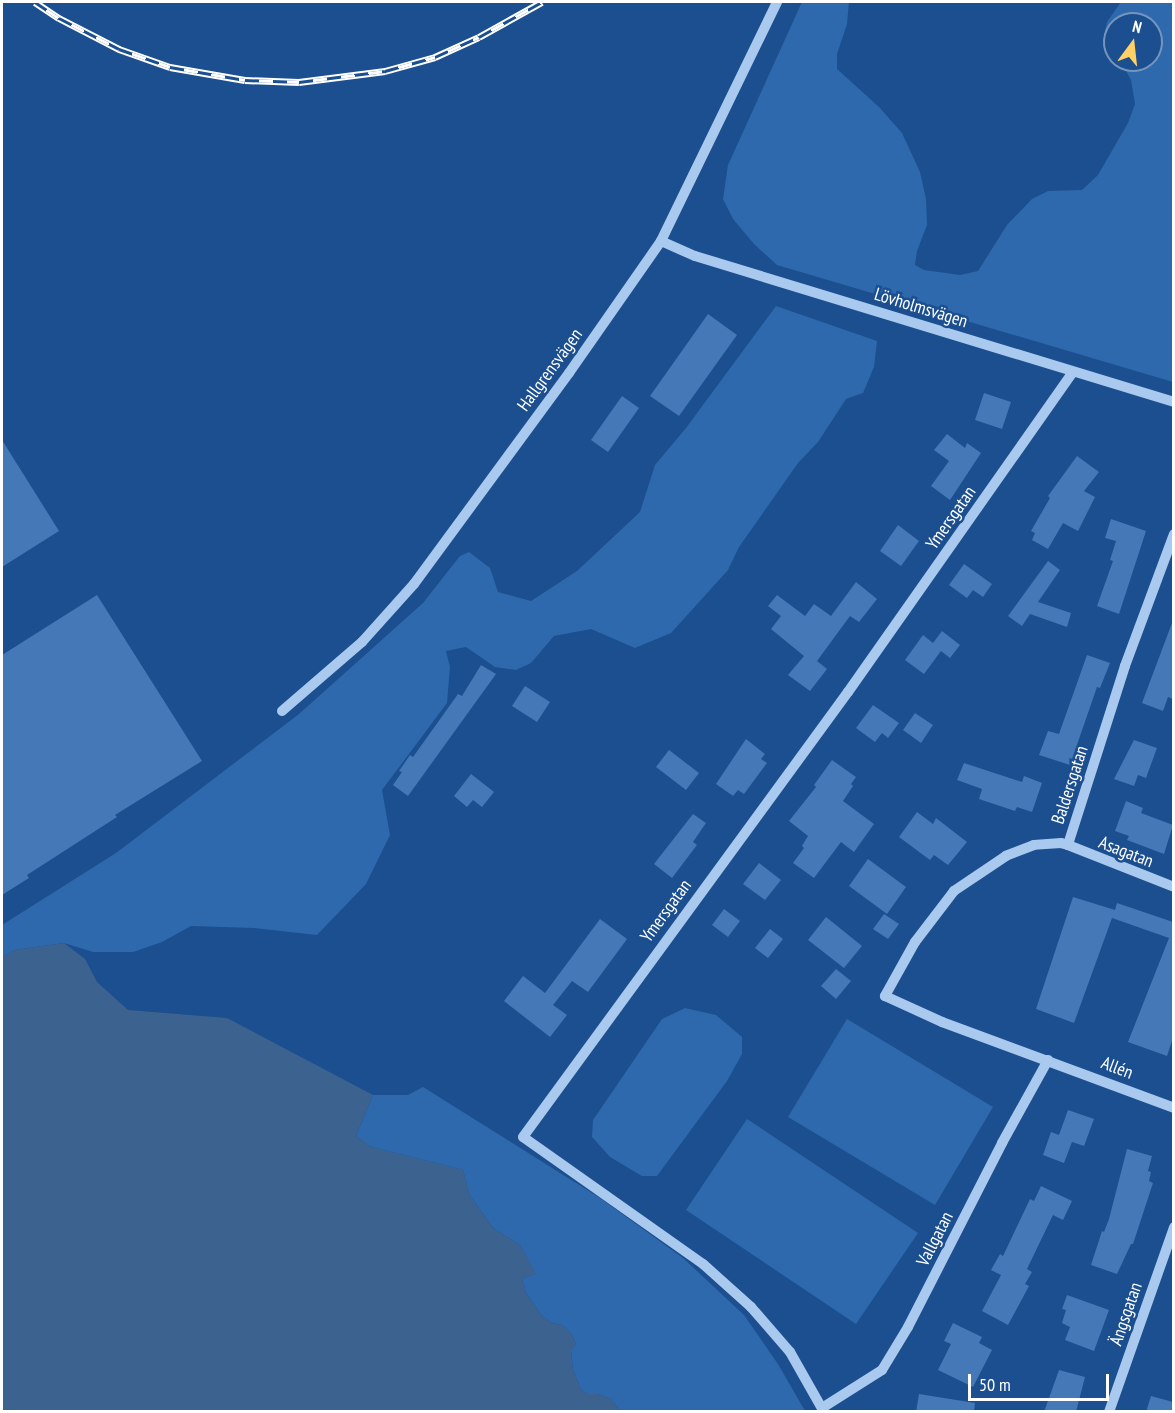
<!DOCTYPE html>
<html>
<head>
<meta charset="utf-8">
<style>
	body { margin:0 }
	#map { position:relative; width:1175px; height:1413px; overflow:hidden; background:#1b4f8f; font-family:"PT Sans Narrow",sans-serif }
	div>[style] { position:absolute }
	.green>* { inset:0; background:#2e69ad }
	.water>* { inset:0; background:#3c6290 }
	.building>* { inset:0; background:#4478b7 }
	.minor>* { height:10px; margin:-5px; padding:0 5px; transform-origin:5px; border-radius:5px; background:#a9c9ee }
	.rail>* { height:7px; margin-top:-3.5px; transform-origin:0; background:repeating-linear-gradient(90deg,#1b4f8f 0 14px,#fff 0 28px); box-sizing:border-box; border-block:2px solid #fff }
	span { translate:-50% -50%; white-space:nowrap; text-align:center; line-height:1.15; -webkit-text-stroke:5px #1b4f8f; paint-order:stroke }
	.street-label { font-size:18px; color:#fff }
	.frame { position:absolute; inset:0; border:3px solid #fff; pointer-events:none }
	.north { position:absolute; left:1103px; top:12px; width:60px; height:60px; box-sizing:border-box; background:#1b4f8f; border:2px solid #7695bc; border-radius:50%; rotate:15deg; font-size:16px; font-weight:700; line-height:24px; text-align:center; color:#fff }
	.north::after { content:''; display:block; margin:auto; width:21px; height:27px; background:#ffd166; clip-path:polygon(50% 0,100% 100%,50% 72%,0 100%) }
	.scale { position:absolute; left:968px; top:1374px; width:141px; height:27px; box-sizing:border-box; border:3px solid #fff; border-top:0; padding-left:8px; font-size:18px; line-height:21px; white-space:nowrap; color:#fff; -webkit-text-stroke:4px #1b4f8f; paint-order:stroke }
</style>
</head>
<body>
<div id="map">
	<div class="green">
		<div style="clip-path:polygon(802px 2px,849px 2px,847px 24px,837px 54px,837px 69px,879px 107px,902px 133px,920px 172px,926px 199px,927px 225px,917px 251px,915px 265px,924px 270px,960px 275px,978px 271px,1007px 225px,1032px 199px,1048px 191px,1082px 190px,1098px 175px,1128px 123px,1135px 104px,1131px 80px,1120px 60px,1151px 60px,1151px 24px,1115px 24px,1115px 53px,1104px 37px,1107px 22px,1121px 2px,1173px 2px,1173px 382px,777px 265px,754px 244px,733px 219px,723px 199px,728px 165px)"></div>
		<div style="clip-path:polygon(776px 306px,877px 341px,874px 367px,863px 393px,846px 399px,818px 442px,798px 463px,739px 547px,728px 570px,671px 633px,635px 648px,591px 629px,554px 636px,531px 663px,516px 670px,495px 667px,466px 647px,446px 651px,450px 667px,447px 703px,382px 790px,390px 835px,366px 884px,317px 935px,254px 928px,191px 926px,162px 942px,133px 952px,93px 952px,64px 943px,15px 950px,2px 957px,2px 925px,116px 853px,299px 714px,423px 603px,460px 556px,469px 552px,490px 568px,498px 592px,531px 601px,577px 571px,640px 512px,655px 465px,686px 428px)"></div>
		<div style="clip-path:polygon(685px 1008px,716px 1015px,742px 1037px,742px 1054px,727px 1081px,657px 1176px,642px 1176px,610px 1157px,592px 1137px,593px 1120px,662px 1019px)"></div>
		<div style="clip-path:polygon(847px 1019px,993px 1107px,935px 1205px,788px 1117px)"></div>
		<div style="clip-path:polygon(423px 1087px,600px 1198px,683px 1258px,744px 1315px,778px 1364px,805px 1411px,620px 1411px,611px 1399px,598px 1394px,587px 1394px,581px 1389px,573px 1370px,571px 1350px,576px 1344px,571px 1333px,562px 1325px,552px 1323px,541px 1315px,526px 1293px,522px 1279px,535px 1274px,520px 1245px,493px 1228px,469px 1194px,463px 1170px,371px 1147px,356px 1136px,373px 1095px,408px 1095px)"></div>
		<div style="clip-path:polygon(747px 1119px,918px 1233px,856px 1324px,686px 1210px)"></div>
	</div>
	<div class="water">
		<div style="clip-path:polygon(64px 943px,85px 959px,97px 982px,128px 1010px,227px 1018px,373px 1095px,356px 1136px,371px 1147px,463px 1170px,469px 1194px,493px 1228px,520px 1245px,536px 1274px,522px 1279px,526px 1293px,541px 1315px,552px 1323px,562px 1325px,571px 1333px,576px 1344px,571px 1351px,573px 1370px,581px 1389px,587px 1394px,598px 1394px,611px 1399px,620px 1411px,2px 1411px,2px 957px,15px 950px)"></div>
	</div>
	<div class="building">
		<div style="clip-path:polygon(708px 314px,737px 335px,679px 416px,650px 396px)"></div>
		<div style="clip-path:polygon(984px 393px,1011px 402px,1002px 429px,975px 420px)"></div>
		<div style="clip-path:polygon(622px 396px,639px 408px,608px 452px,591px 440px)"></div>
		<div style="clip-path:polygon(947px 434px,965px 448px,967px 443px,981px 453px,950px 500px,931px 486px,949px 461px,934px 450px)"></div>
		<div style="clip-path:polygon(2px 440px,59px 531px,2px 567px)"></div>
		<div style="clip-path:polygon(1077px 456px,1099px 472px,1084px 491px,1095px 497px,1078px 531px,1063px 523px,1048px 549px,1032px 540px,1035px 533px,1031px 531px,1050px 498px,1048px 496px)"></div>
		<div style="clip-path:polygon(1111px 519px,1146px 531px,1119px 614px,1097px 606px,1113px 561px,1110px 560px,1116px 541px,1105px 538px)"></div>
		<div style="clip-path:polygon(898px 525px,919px 541px,901px 566px,880px 551px)"></div>
		<div style="clip-path:polygon(1048px 561px,1060px 570px,1038px 602px,1071px 613px,1067px 627px,1030px 614px,1022px 626px,1008px 616px)"></div>
		<div style="clip-path:polygon(964px 564px,992px 584px,983px 597px,973px 590px,967px 598px,949px 585px)"></div>
		<div style="clip-path:polygon(856px 582px,877px 599px,859px 622px,850px 616px,817px 661px,827px 669px,810px 691px,788px 675px,804px 656px,771px 629px,781px 616px,768px 606px,777px 595px,805px 616px,814px 604px,831px 616px)"></div>
		<div style="clip-path:polygon(97px 595px,202px 761px,115px 815px,117px 817px,27px 875px,29px 878px,2px 895px,2px 655px)"></div>
		<div style="clip-path:polygon(1172px 623px,1173px 699px,1168px 697px,1163px 711px,1142px 703px)"></div>
		<div style="clip-path:polygon(942px 631px,960px 645px,950px 658px,941px 651px,924px 674px,905px 660px,923px 635px,933px 643px)"></div>
		<div style="clip-path:polygon(1087px 655px,1110px 663px,1100px 688px,1097px 687px,1070px 765px,1039px 755px,1048px 731px,1059px 734px)"></div>
		<div style="clip-path:polygon(481px 665px,496px 674px,408px 796px,393px 785px,402px 772px,399px 771px,410px 755px,413px 757px,458px 694px,462px 696px)"></div>
		<div style="clip-path:polygon(525px 686px,550px 702px,537px 722px,512px 706px)"></div>
		<div style="clip-path:polygon(873px 705px,899px 723px,888px 738px,882px 733px,875px 742px,856px 728px)"></div>
		<div style="clip-path:polygon(915px 713px,933px 725px,921px 743px,903px 730px)"></div>
		<div style="clip-path:polygon(746px 739px,765px 754px,761px 759px,767px 763px,744px 794px,738px 790px,733px 796px,716px 784px)"></div>
		<div style="clip-path:polygon(1134px 740px,1157px 748px,1146px 778px,1138px 775px,1134px 786px,1114px 779px)"></div>
		<div style="clip-path:polygon(669px 750px,699px 773px,686px 790px,656px 767px)"></div>
		<div style="clip-path:polygon(832px 760px,856px 777px,851px 784px,853px 786px,843px 801px,874px 824px,854px 852px,841px 842px,814px 878px,793px 863px,804px 848px,802px 846px,808px 836px,789px 821px,816px 787px,814px 785px)"></div>
		<div style="clip-path:polygon(964px 763px,1022px 782px,1024px 776px,1042px 783px,1032px 812px,1017px 807px,1015px 811px,979px 799px,982px 789px,957px 780px)"></div>
		<div style="clip-path:polygon(471px 774px,494px 792px,482px 807px,473px 800px,467px 807px,454px 796px)"></div>
		<div style="clip-path:polygon(1126px 801px,1143px 808px,1141px 813px,1173px 825px,1164px 854px,1127px 840px,1129px 836px,1115px 831px)"></div>
		<div style="clip-path:polygon(917px 812px,933px 824px,936px 818px,967px 842px,948px 865px,934px 855px,930px 860px,899px 837px)"></div>
		<div style="clip-path:polygon(693px 814px,706px 823px,693px 842px,697px 845px,672px 878px,654px 864px)"></div>
		<div style="clip-path:polygon(868px 859px,906px 887px,887px 914px,849px 886px)"></div>
		<div style="clip-path:polygon(759px 863px,781px 880px,765px 900px,743px 884px)"></div>
		<div style="clip-path:polygon(1073px 897px,1115px 910px,1117px 903px,1173px 922px,1173px 1038px,1167px 1056px,1128px 1042px,1169px 938px,1112px 918px,1074px 1023px,1036px 1009px)"></div>
		<div style="clip-path:polygon(724px 909px,740px 921px,728px 937px,712px 925px)"></div>
		<div style="clip-path:polygon(884px 914px,899px 924px,888px 939px,873px 929px)"></div>
		<div style="clip-path:polygon(826px 917px,862px 946px,844px 968px,808px 940px)"></div>
		<div style="clip-path:polygon(600px 919px,627px 939px,588px 992px,572px 981px,553px 1005px,567px 1015px,550px 1037px,504px 1001px,523px 976px,545px 993px)"></div>
		<div style="clip-path:polygon(770px 929px,783px 939px,768px 958px,755px 948px)"></div>
		<div style="clip-path:polygon(836px 969px,851px 981px,836px 999px,821px 986px)"></div>
		<div style="clip-path:polygon(1068px 1110px,1094px 1119px,1084px 1146px,1072px 1142px,1064px 1163px,1043px 1155px,1051px 1132px,1059px 1135px)"></div>
		<div style="clip-path:polygon(1127px 1149px,1152px 1156px,1148px 1171px,1151px 1172px,1149px 1181px,1153px 1183px,1133px 1244px,1131px 1244px,1117px 1274px,1091px 1265px,1102px 1231px,1104px 1232px,1109px 1219px)"></div>
		<div style="clip-path:polygon(1041px 1186px,1072px 1201px,1063px 1220px,1053px 1215px,1027px 1269px,1032px 1272px,1025px 1284px,1029px 1286px,1008px 1325px,982px 1311px,1001px 1275px,991px 1270px,1000px 1254px,1003px 1256px,1030px 1199px,1034px 1201px)"></div>
		<div style="clip-path:polygon(1067px 1295px,1109px 1310px,1094px 1351px,1065px 1340px,1070px 1327px,1062px 1323px,1066px 1310px,1062px 1309px)"></div>
		<div style="clip-path:polygon(953px 1323px,982px 1337px,979px 1343px,992px 1350px,973px 1387px,938px 1370px,951px 1344px,944px 1341px)"></div>
		<div style="clip-path:polygon(1059px 1370px,1085px 1377px,1076px 1412px,1044px 1412px)"></div>
		<div style="clip-path:polygon(919px 1394px,975px 1403px,974px 1412px,916px 1412px)"></div>
		<div style="clip-path:polygon(1151px 1396px,1173px 1402px,1173px 1412px,1146px 1412px)"></div>
	</div>
	<div class="minor">
		<div style="left:661px;top:241px;width:37px;rotate:24deg"></div>
		<div style="left:695px;top:256px;width:501px;rotate:16.95deg"></div>
		<div style="left:1174px;top:534px;width:141px;rotate:110.4deg"></div>
		<div style="left:1125px;top:666px;width:188px;rotate:107.7deg"></div>
		<div style="left:1068px;top:845px;width:7px;rotate:-164deg"></div>
		<div style="left:1061px;top:843px;width:27px;rotate:176deg"></div>
		<div style="left:1034px;top:845px;width:30px;rotate:159deg"></div>
		<div style="left:1006px;top:856px;width:63px;rotate:146.1deg"></div>
		<div style="left:954px;top:891px;width:64px;rotate:127.4deg"></div>
		<div style="left:915px;top:942px;width:62px;rotate:119.1deg"></div>
		<div style="left:885px;top:996px;width:63px;rotate:24.5deg"></div>
		<div style="left:942px;top:1022px;width:247px;rotate:20.3deg"></div>
		<div style="left:282px;top:711px;width:106px;rotate:-40.8deg"></div>
		<div style="left:362px;top:642px;width:78px;rotate:-48.1deg"></div>
		<div style="left:414px;top:584px;width:262px;rotate:-53.7deg"></div>
		<div style="left:569px;top:373px;width:161px;rotate:-55.1deg"></div>
		<div style="left:661px;top:241px;width:266px;rotate:-64.1deg"></div>
		<div style="left:1068px;top:845px;width:114px;rotate:21.6deg"></div>
		<div style="left:822px;top:1408px;width:71px;rotate:-32.3deg"></div>
		<div style="left:882px;top:1370px;width:50px;rotate:-58.8deg"></div>
		<div style="left:908px;top:1327px;width:207px;rotate:-62.9deg"></div>
		<div style="left:1002px;top:1143px;width:95px;rotate:-61deg"></div>
		<div style="left:824px;top:1412px;width:69px;rotate:-119.5deg"></div>
		<div style="left:790px;top:1352px;width:60px;rotate:-130.9deg"></div>
		<div style="left:751px;top:1307px;width:64px;rotate:-138.1deg"></div>
		<div style="left:703px;top:1264px;width:220px;rotate:-144.8deg"></div>
		<div style="left:523px;top:1137px;width:551px;rotate:-53.86deg"></div>
		<div style="left:848px;top:692px;width:391px;rotate:-54.9deg"></div>
		<div style="left:1109px;top:1412px;width:196px;rotate:-70.6deg"></div>
	</div>
	<div class="rail">
		<div style="left:35px;top:2px;width:29px;rotate:34deg"></div>
		<div style="left:59px;top:18px;width:68px;rotate:27.3deg"></div>
		<div style="left:119px;top:49px;width:54px;rotate:19.4deg"></div>
		<div style="left:170px;top:67px;width:76px;rotate:9.8deg"></div>
		<div style="left:245px;top:80px;width:54px;rotate:2.1deg"></div>
		<div style="left:299px;top:82px;width:87px;rotate:-7.3deg"></div>
		<div style="left:385px;top:71px;width:52px;rotate:-15.6deg"></div>
		<div style="left:435px;top:57px;width:48px;rotate:-24.4deg"></div>
		<div style="left:479px;top:37px;width:72px;rotate:-29.1deg"></div>
	</div>
	<div class="street-label">
		<span style="left:921px;top:308px;rotate:17deg">Lövholmsvägen</span>
		<span style="left:550px;top:370px;rotate:-54deg">Hallgrensvägen</span>
		<span style="left:951px;top:518px;rotate:-55deg">Ymersgatan</span>
		<span style="left:1070px;top:785px;rotate:-72deg">Baldersgatan</span>
		<span style="left:1126px;top:852px;rotate:21deg">Asagatan</span>
		<span style="left:666px;top:911px;rotate:-54deg">Ymersgatan</span>
		<span style="left:1117px;top:1068px;rotate:21deg">Allén</span>
		<span style="left:935px;top:1239px;rotate:-63deg">Vallgatan</span>
		<span style="left:1126px;top:1314px;rotate:-71deg">Ängsgatan</span>
	</div>
	<div class="frame"></div>
	<div class="north">N</div>
	<div class="scale">50 m</div>
</div>
</body>
</html>
